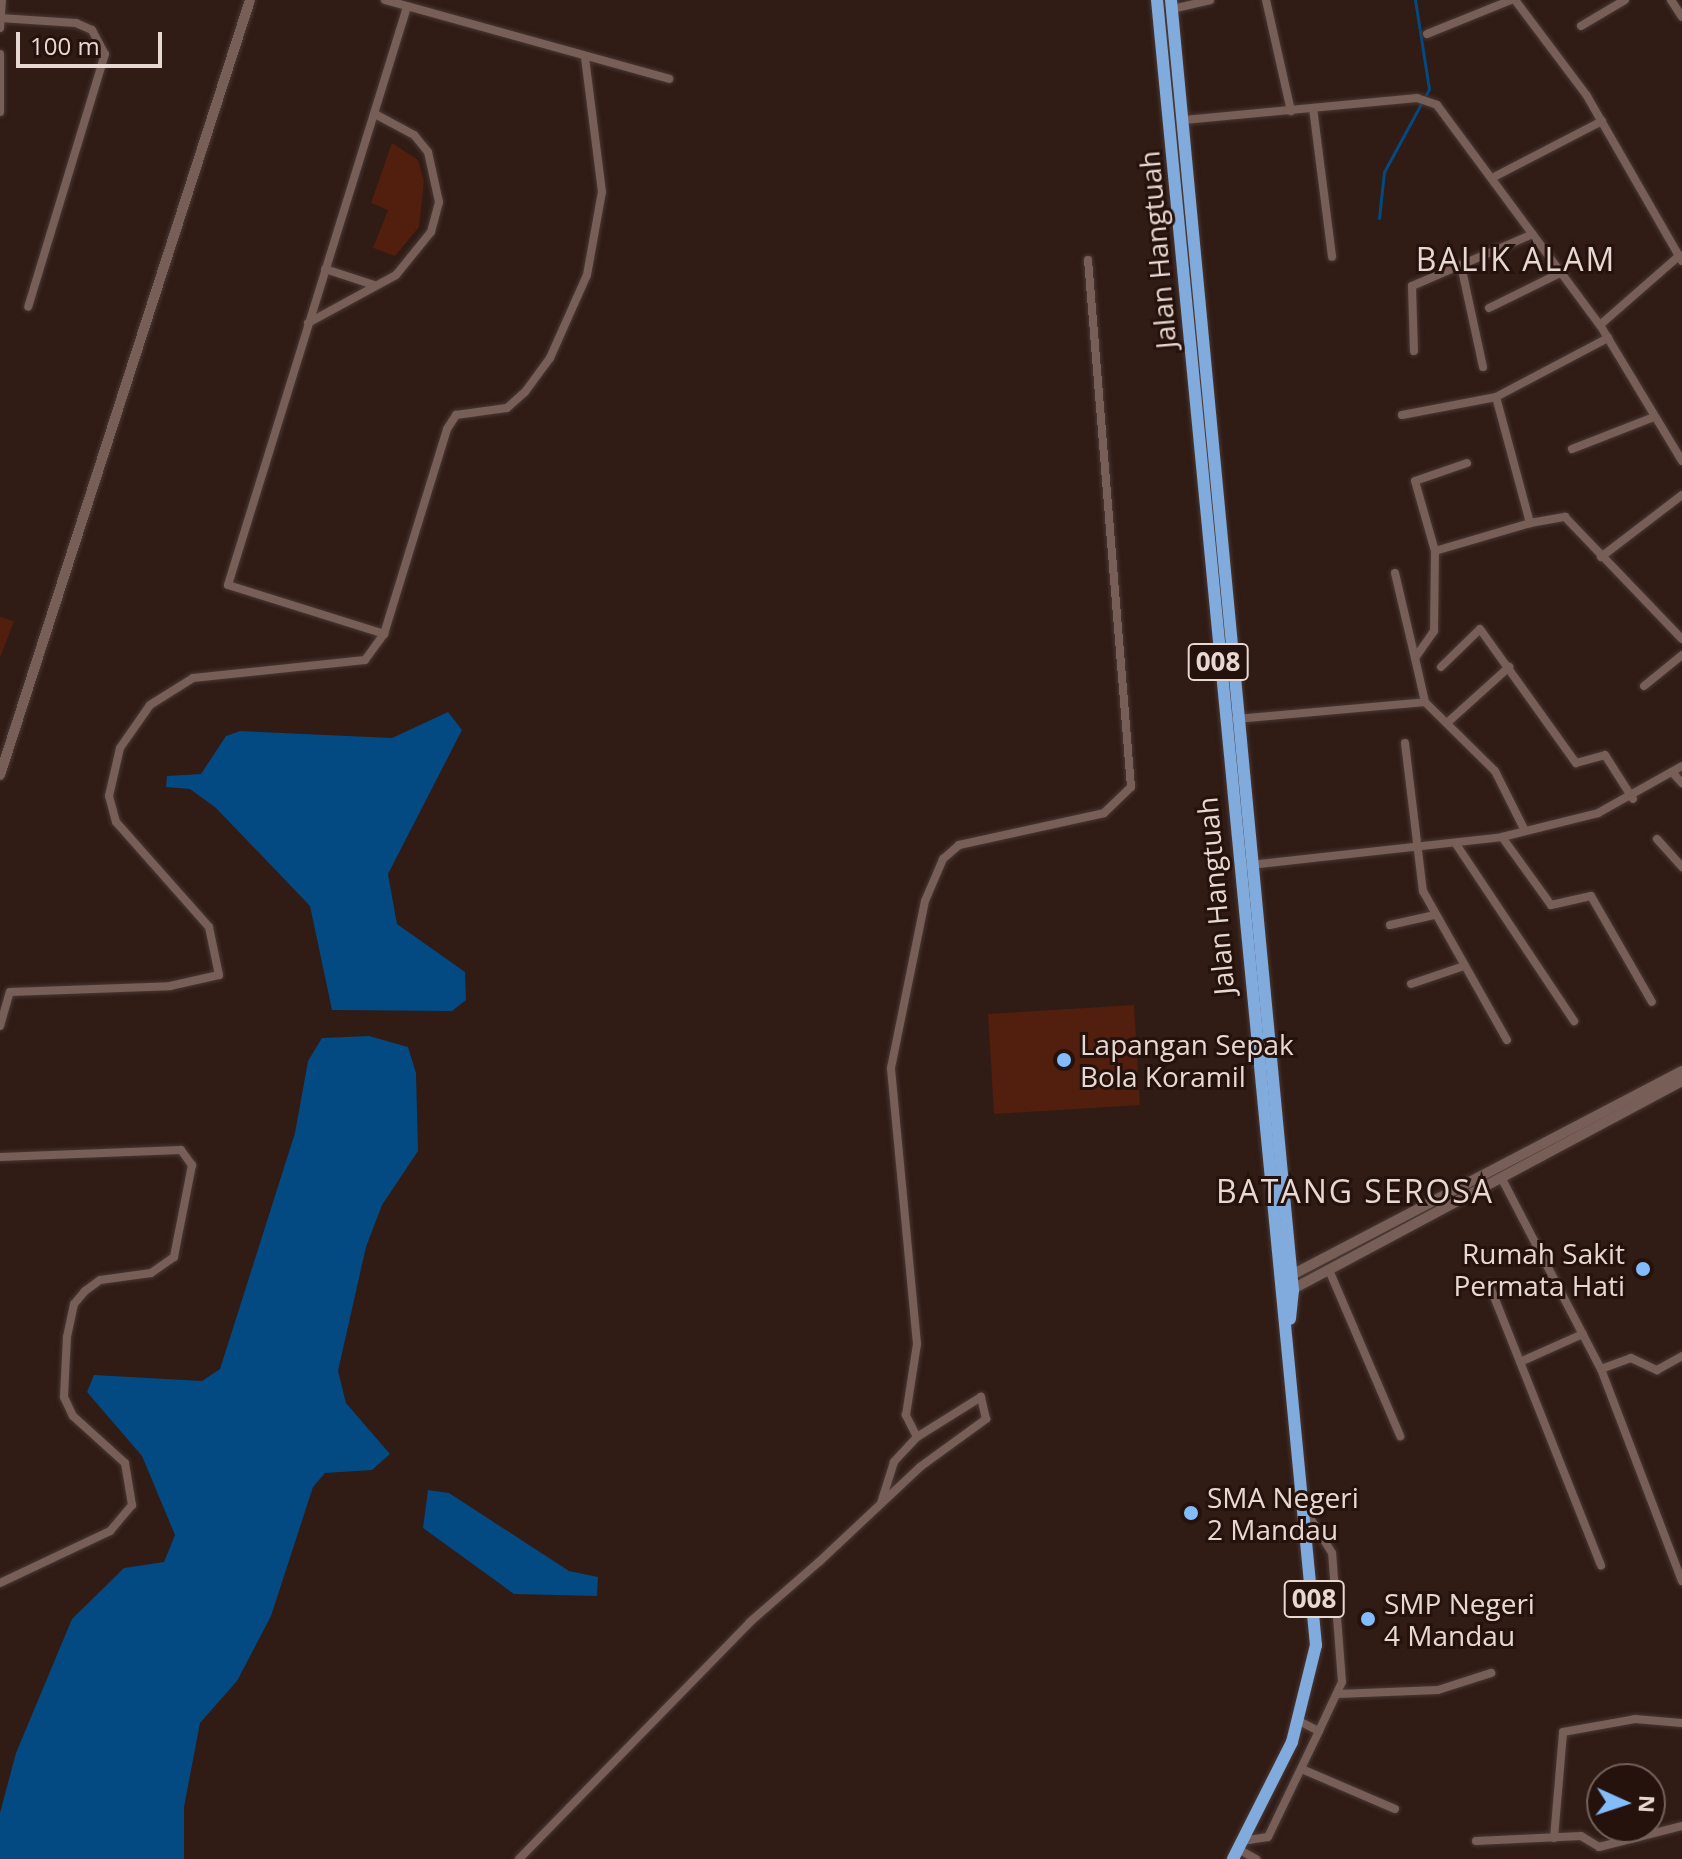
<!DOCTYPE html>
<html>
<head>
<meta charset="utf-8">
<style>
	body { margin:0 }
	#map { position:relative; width:1682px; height:1859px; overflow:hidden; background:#301b15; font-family:"Open Sans",sans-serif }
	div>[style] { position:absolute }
	.green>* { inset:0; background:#521e0e }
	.water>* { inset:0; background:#034982 }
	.stream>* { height:3px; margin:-1.5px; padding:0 1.5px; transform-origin:1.5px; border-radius:1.5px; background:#034982 }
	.roads { filter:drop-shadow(0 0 2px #493834) drop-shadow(0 0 2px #493834) }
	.minor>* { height:8px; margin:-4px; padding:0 4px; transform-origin:4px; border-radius:4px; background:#775e56 }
	.tertiary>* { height:10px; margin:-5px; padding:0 5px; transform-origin:5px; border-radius:5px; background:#775e56 }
	.trunk>* { height:12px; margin:-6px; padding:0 6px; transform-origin:6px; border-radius:6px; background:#80abdc }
	.dots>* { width:22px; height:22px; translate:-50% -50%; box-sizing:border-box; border:4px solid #26120c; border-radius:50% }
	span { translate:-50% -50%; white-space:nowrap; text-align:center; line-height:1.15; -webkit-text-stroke:6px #26120c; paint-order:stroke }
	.shield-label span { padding:2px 6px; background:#26120c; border:2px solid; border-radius:6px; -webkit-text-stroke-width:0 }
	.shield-label { font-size:26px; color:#e7d8d3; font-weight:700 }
	.street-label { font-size:28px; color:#e7d8d3 }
	.poi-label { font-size:28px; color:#e7d8d3 }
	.left { translate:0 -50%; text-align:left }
	.right { translate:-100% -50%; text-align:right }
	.quarter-label { font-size:32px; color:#e7d8d3; letter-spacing:2px }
	.north { position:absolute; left:1586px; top:1763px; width:80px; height:80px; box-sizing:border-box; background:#26120c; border:2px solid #73615c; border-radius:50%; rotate:93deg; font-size:22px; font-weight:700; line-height:32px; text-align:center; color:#e7d8d3 }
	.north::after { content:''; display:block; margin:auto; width:28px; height:36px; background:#82bcfa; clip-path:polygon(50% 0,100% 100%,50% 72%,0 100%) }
	.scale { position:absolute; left:16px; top:32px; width:146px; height:36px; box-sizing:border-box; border:4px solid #e7d8d3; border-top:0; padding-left:10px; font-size:24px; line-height:28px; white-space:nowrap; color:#e7d8d3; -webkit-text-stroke:6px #26120c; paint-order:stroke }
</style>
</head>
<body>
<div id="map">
	<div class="green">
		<div style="clip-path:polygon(392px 143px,418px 160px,424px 181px,419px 227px,395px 256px,373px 248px,388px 210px,371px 203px)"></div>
		<div style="clip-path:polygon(0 617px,14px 621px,0 658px)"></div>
		<div style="clip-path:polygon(1134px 1005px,1140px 1105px,994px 1114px,988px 1014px)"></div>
	</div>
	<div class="water">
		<div style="clip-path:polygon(448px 712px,462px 730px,388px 874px,397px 924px,465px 972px,466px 1000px,452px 1011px,332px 1010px,310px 906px,216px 808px,190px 789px,166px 787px,167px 776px,201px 774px,226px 736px,240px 731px,392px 738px)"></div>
		<div style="clip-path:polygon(369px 1036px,408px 1047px,416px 1073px,418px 1151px,382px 1205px,366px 1247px,338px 1371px,346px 1403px,390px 1454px,372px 1470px,325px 1473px,313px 1487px,271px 1616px,237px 1681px,200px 1723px,184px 1807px,184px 1859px,0 1859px,0 1813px,16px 1753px,72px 1619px,124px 1568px,164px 1562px,175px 1535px,142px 1456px,87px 1392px,94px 1375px,202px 1381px,220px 1369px,295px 1133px,308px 1061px,322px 1038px)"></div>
		<div style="clip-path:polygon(428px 1490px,449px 1493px,569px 1571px,598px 1577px,597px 1596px,514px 1594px,423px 1528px)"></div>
	</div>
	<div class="stream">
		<div style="left:1379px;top:218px;width:46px;rotate:-83.8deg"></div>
		<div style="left:1384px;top:172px;width:94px;rotate:-61.5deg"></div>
		<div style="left:1429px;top:89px;width:90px;rotate:-98.9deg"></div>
	</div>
	<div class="roads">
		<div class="minor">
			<div style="left:385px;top:0;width:295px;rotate:15.5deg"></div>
			<div style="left:1266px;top:0;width:114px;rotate:77.3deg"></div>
			<div style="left:1515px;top:0;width:120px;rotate:53.1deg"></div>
			<div style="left:1587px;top:96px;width:190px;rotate:60.1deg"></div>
			<div style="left:1671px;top:0;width:20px;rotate:57deg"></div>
			<div style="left:407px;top:7px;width:605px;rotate:107.21deg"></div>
			<div style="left:228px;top:585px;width:164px;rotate:17.4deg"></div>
			<div style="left:384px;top:634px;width:214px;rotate:-72.9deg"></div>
			<div style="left:447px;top:429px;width:17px;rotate:-57deg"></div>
			<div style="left:456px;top:415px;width:51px;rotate:-7.8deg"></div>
			<div style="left:507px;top:408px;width:24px;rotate:-42deg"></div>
			<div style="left:525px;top:392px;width:42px;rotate:-53.7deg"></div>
			<div style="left:550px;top:358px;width:91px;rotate:-66deg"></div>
			<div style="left:587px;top:275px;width:84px;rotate:-79.8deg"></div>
			<div style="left:602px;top:192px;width:135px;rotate:-97.2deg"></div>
			<div style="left:1172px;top:9px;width:39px;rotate:-13deg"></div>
			<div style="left:0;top:18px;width:76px;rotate:3.8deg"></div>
			<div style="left:76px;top:23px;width:17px;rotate:24deg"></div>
			<div style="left:92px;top:30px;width:27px;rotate:62deg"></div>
			<div style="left:105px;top:54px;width:264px;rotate:106.9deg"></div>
			<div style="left:1581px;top:26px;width:51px;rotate:-30.6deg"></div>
			<div style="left:0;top:28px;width:28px;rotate:-86deg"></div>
			<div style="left:1427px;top:34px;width:91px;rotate:-22deg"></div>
			<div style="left:0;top:54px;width:58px;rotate:90deg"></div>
			<div style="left:1313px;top:108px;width:150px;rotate:82.7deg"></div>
			<div style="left:1184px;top:120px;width:234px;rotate:-5.4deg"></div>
			<div style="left:1417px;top:98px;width:21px;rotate:19deg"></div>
			<div style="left:1437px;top:105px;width:274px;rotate:53.5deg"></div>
			<div style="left:1600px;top:325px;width:159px;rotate:58.9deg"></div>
			<div style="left:1492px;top:178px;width:124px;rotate:-27.4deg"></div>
			<div style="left:325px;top:269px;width:52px;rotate:18.1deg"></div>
			<div style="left:1489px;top:308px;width:79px;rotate:-26.2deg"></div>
			<div style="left:308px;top:323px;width:100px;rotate:-28.6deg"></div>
			<div style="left:396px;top:275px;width:55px;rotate:-50.9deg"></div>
			<div style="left:431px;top:232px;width:31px;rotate:-75deg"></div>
			<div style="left:439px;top:202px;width:51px;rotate:-102.4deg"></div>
			<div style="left:428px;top:152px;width:22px;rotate:-129deg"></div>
			<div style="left:414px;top:135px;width:44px;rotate:-151.7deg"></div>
			<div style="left:1600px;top:325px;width:106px;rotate:-41.2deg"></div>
			<div style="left:1414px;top:351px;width:65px;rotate:-91.8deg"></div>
			<div style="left:1412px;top:286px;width:53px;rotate:-23.2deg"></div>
			<div style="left:1483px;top:367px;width:104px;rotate:-102.2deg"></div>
			<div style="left:1461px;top:265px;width:78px;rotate:-23.3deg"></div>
			<div style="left:1496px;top:397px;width:131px;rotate:74.9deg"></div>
			<div style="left:1530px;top:523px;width:36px;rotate:-10deg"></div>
			<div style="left:1565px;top:517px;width:169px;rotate:46.2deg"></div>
			<div style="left:1402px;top:415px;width:96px;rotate:-10.8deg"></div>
			<div style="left:1496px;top:397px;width:127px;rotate:-27.8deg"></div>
			<div style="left:1572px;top:449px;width:88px;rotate:-21.3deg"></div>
			<div style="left:1467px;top:463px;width:55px;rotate:160.9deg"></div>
			<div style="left:1415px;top:481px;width:73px;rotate:74.1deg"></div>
			<div style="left:1435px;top:551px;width:99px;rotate:-16.4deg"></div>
			<div style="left:1435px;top:551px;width:80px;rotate:90.7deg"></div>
			<div style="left:1434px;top:631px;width:33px;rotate:125deg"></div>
			<div style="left:1415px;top:658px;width:45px;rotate:77.2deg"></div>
			<div style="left:1425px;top:702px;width:98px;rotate:44.6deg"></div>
			<div style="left:1495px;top:771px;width:67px;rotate:63.4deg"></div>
			<div style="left:1601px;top:557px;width:102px;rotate:-37.4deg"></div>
			<div style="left:1395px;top:573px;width:87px;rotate:76.8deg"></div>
			<div style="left:1441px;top:667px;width:54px;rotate:-44.3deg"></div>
			<div style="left:1480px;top:629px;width:165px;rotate:54.4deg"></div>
			<div style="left:1576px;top:763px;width:30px;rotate:-15deg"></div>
			<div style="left:1605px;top:755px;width:52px;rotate:57.5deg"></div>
			<div style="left:1644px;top:686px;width:49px;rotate:-39.2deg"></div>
			<div style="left:1236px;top:719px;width:190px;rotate:-5.1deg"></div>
			<div style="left:1447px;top:723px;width:84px;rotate:-42.1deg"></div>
			<div style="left:1405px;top:743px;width:149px;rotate:83.1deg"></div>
			<div style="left:1423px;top:891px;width:171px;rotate:60.6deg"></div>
			<div style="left:1672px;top:772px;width:15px;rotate:48deg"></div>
			<div style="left:1502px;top:837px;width:84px;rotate:54.2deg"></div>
			<div style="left:1551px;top:905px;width:41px;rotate:-12.7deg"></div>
			<div style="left:1591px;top:896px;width:122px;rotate:60.1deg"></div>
			<div style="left:1657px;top:839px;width:38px;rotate:48deg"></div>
			<div style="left:1456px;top:844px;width:213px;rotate:56.3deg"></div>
			<div style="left:1250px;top:865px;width:254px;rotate:-6.3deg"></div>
			<div style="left:1502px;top:837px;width:99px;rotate:-14deg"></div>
			<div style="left:1598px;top:813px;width:96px;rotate:-29.2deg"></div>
			<div style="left:1390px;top:925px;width:45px;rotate:-12.8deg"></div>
			<div style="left:1411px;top:984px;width:53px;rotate:-18.8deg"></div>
			<div style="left:0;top:1026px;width:35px;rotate:-74deg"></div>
			<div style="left:10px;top:992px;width:160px;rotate:-2.1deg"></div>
			<div style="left:170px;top:986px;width:50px;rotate:-12.7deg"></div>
			<div style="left:219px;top:975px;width:49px;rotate:-101.8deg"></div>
			<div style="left:209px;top:927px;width:140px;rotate:-131.5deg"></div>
			<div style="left:116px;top:822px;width:27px;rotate:-105deg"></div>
			<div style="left:109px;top:796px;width:49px;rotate:-77.1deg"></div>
			<div style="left:120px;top:748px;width:52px;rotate:-55.1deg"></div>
			<div style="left:150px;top:705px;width:51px;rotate:-32.1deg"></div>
			<div style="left:193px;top:678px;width:173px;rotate:-6deg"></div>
			<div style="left:365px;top:660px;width:32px;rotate:-54deg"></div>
			<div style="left:0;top:1157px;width:181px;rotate:-2.2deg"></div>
			<div style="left:181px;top:1150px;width:19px;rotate:54deg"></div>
			<div style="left:192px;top:1165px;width:94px;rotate:101.1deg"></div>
			<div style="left:174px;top:1257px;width:28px;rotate:145deg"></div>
			<div style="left:151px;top:1273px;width:51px;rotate:172.2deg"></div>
			<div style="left:100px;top:1280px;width:19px;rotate:144deg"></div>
			<div style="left:85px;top:1291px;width:17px;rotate:130deg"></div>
			<div style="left:74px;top:1304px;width:34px;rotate:102deg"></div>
			<div style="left:67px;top:1337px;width:60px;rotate:92.9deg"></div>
			<div style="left:64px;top:1397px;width:21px;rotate:65deg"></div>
			<div style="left:73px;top:1416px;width:70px;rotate:42.1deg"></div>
			<div style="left:125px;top:1463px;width:43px;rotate:80.5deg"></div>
			<div style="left:132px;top:1505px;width:34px;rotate:130deg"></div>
			<div style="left:110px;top:1531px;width:122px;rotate:154.7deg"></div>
			<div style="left:1503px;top:1181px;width:212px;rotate:62.5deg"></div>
			<div style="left:1601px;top:1369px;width:227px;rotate:69.1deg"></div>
			<div style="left:1329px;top:1270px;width:181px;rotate:66.8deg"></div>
			<div style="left:1489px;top:1284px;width:303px;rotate:68.3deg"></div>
			<div style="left:1520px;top:1362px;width:69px;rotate:-24deg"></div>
			<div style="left:1601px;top:1369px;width:32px;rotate:-20deg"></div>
			<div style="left:1631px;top:1358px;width:29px;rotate:25deg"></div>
			<div style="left:1657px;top:1370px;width:29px;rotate:-29deg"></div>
			<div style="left:917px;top:1437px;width:25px;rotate:-117deg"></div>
			<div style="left:906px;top:1415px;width:72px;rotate:-81.2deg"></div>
			<div style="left:917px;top:1344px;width:277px;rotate:-95.4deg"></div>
			<div style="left:891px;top:1068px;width:170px;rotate:-78.5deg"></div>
			<div style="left:925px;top:901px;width:46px;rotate:-66.8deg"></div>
			<div style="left:943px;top:859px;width:21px;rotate:-41deg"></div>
			<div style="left:959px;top:845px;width:148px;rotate:-12.4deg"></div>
			<div style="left:1104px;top:813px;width:37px;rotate:-44deg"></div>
			<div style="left:1131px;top:787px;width:529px;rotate:-94.66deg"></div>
			<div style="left:1338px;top:1694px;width:100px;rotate:-2.3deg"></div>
			<div style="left:1438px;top:1690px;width:56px;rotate:-17.8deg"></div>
			<div style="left:1299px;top:1721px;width:22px;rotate:27deg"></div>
			<div style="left:1319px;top:1731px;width:54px;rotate:-64.9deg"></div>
			<div style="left:1342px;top:1682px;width:129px;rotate:-94.4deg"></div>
			<div style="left:1332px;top:1553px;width:44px;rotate:-121.9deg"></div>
			<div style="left:1304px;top:1770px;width:99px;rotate:23.2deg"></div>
			<div style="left:1554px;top:1838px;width:106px;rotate:-85.1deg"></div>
			<div style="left:1563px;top:1732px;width:73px;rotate:-10.2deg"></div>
			<div style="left:1635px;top:1719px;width:47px;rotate:4.9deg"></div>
			<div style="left:1242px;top:1841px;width:26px;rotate:-9deg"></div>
			<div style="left:1268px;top:1837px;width:118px;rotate:-64.3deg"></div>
			<div style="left:1476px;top:1841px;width:105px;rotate:-2.7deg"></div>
			<div style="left:1581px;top:1836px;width:21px;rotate:31deg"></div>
			<div style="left:1599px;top:1847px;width:86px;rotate:-14.2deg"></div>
			<div style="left:1238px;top:1849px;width:21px;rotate:29deg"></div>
			<div style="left:519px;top:1859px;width:331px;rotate:-45.7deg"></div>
			<div style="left:750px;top:1622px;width:93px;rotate:-41.1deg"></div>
			<div style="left:820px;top:1561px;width:137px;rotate:-43.2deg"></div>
			<div style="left:920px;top:1467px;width:82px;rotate:-36deg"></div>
			<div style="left:986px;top:1419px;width:23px;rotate:-103deg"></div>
			<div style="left:981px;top:1397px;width:75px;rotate:148deg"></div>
			<div style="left:917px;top:1437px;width:34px;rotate:133deg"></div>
			<div style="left:894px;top:1462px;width:43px;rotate:107.6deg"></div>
		</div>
		<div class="tertiary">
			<div style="left:0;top:775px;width:814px;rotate:-72.12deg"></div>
			<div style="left:1286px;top:1278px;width:447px;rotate:-27.6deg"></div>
			<div style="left:1289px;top:1291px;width:446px;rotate:-28.1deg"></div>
		</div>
		<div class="trunk">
			<div style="left:1157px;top:0;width:1653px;rotate:84.48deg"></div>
			<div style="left:1316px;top:1645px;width:100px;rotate:103.9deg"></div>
			<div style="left:1292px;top:1742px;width:131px;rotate:116.8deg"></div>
			<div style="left:1171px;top:0;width:1296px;rotate:84.6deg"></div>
			<div style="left:1293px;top:1290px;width:29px;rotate:96deg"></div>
		</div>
	</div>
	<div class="dots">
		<div style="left:1064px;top:1060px;background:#82bcfa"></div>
		<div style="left:1643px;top:1269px;background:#82bcfa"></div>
		<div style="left:1191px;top:1513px;background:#82bcfa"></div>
		<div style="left:1368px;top:1619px;background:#82bcfa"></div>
	</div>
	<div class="shield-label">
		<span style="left:1218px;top:662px">008</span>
		<span style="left:1314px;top:1599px">008</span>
	</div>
	<div class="street-label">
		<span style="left:1157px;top:250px;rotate:-95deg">Jalan Hangtuah</span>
		<span style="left:1215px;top:896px;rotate:-95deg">Jalan Hangtuah</span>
	</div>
	<div class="poi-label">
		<span class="left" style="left:1080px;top:1060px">Lapangan Sepak<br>Bola Koramil</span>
		<span class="right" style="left:1625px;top:1269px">Rumah Sakit<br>Permata Hati</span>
		<span class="left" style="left:1207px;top:1513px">SMA Negeri<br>2 Mandau</span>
		<span class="left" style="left:1384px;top:1619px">SMP Negeri<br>4 Mandau</span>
	</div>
	<div class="quarter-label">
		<span style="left:1516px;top:259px">BALIK ALAM</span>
		<span style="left:1355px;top:1191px">BATANG SEROSA</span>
	</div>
	<div class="north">N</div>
	<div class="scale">100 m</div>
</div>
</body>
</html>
